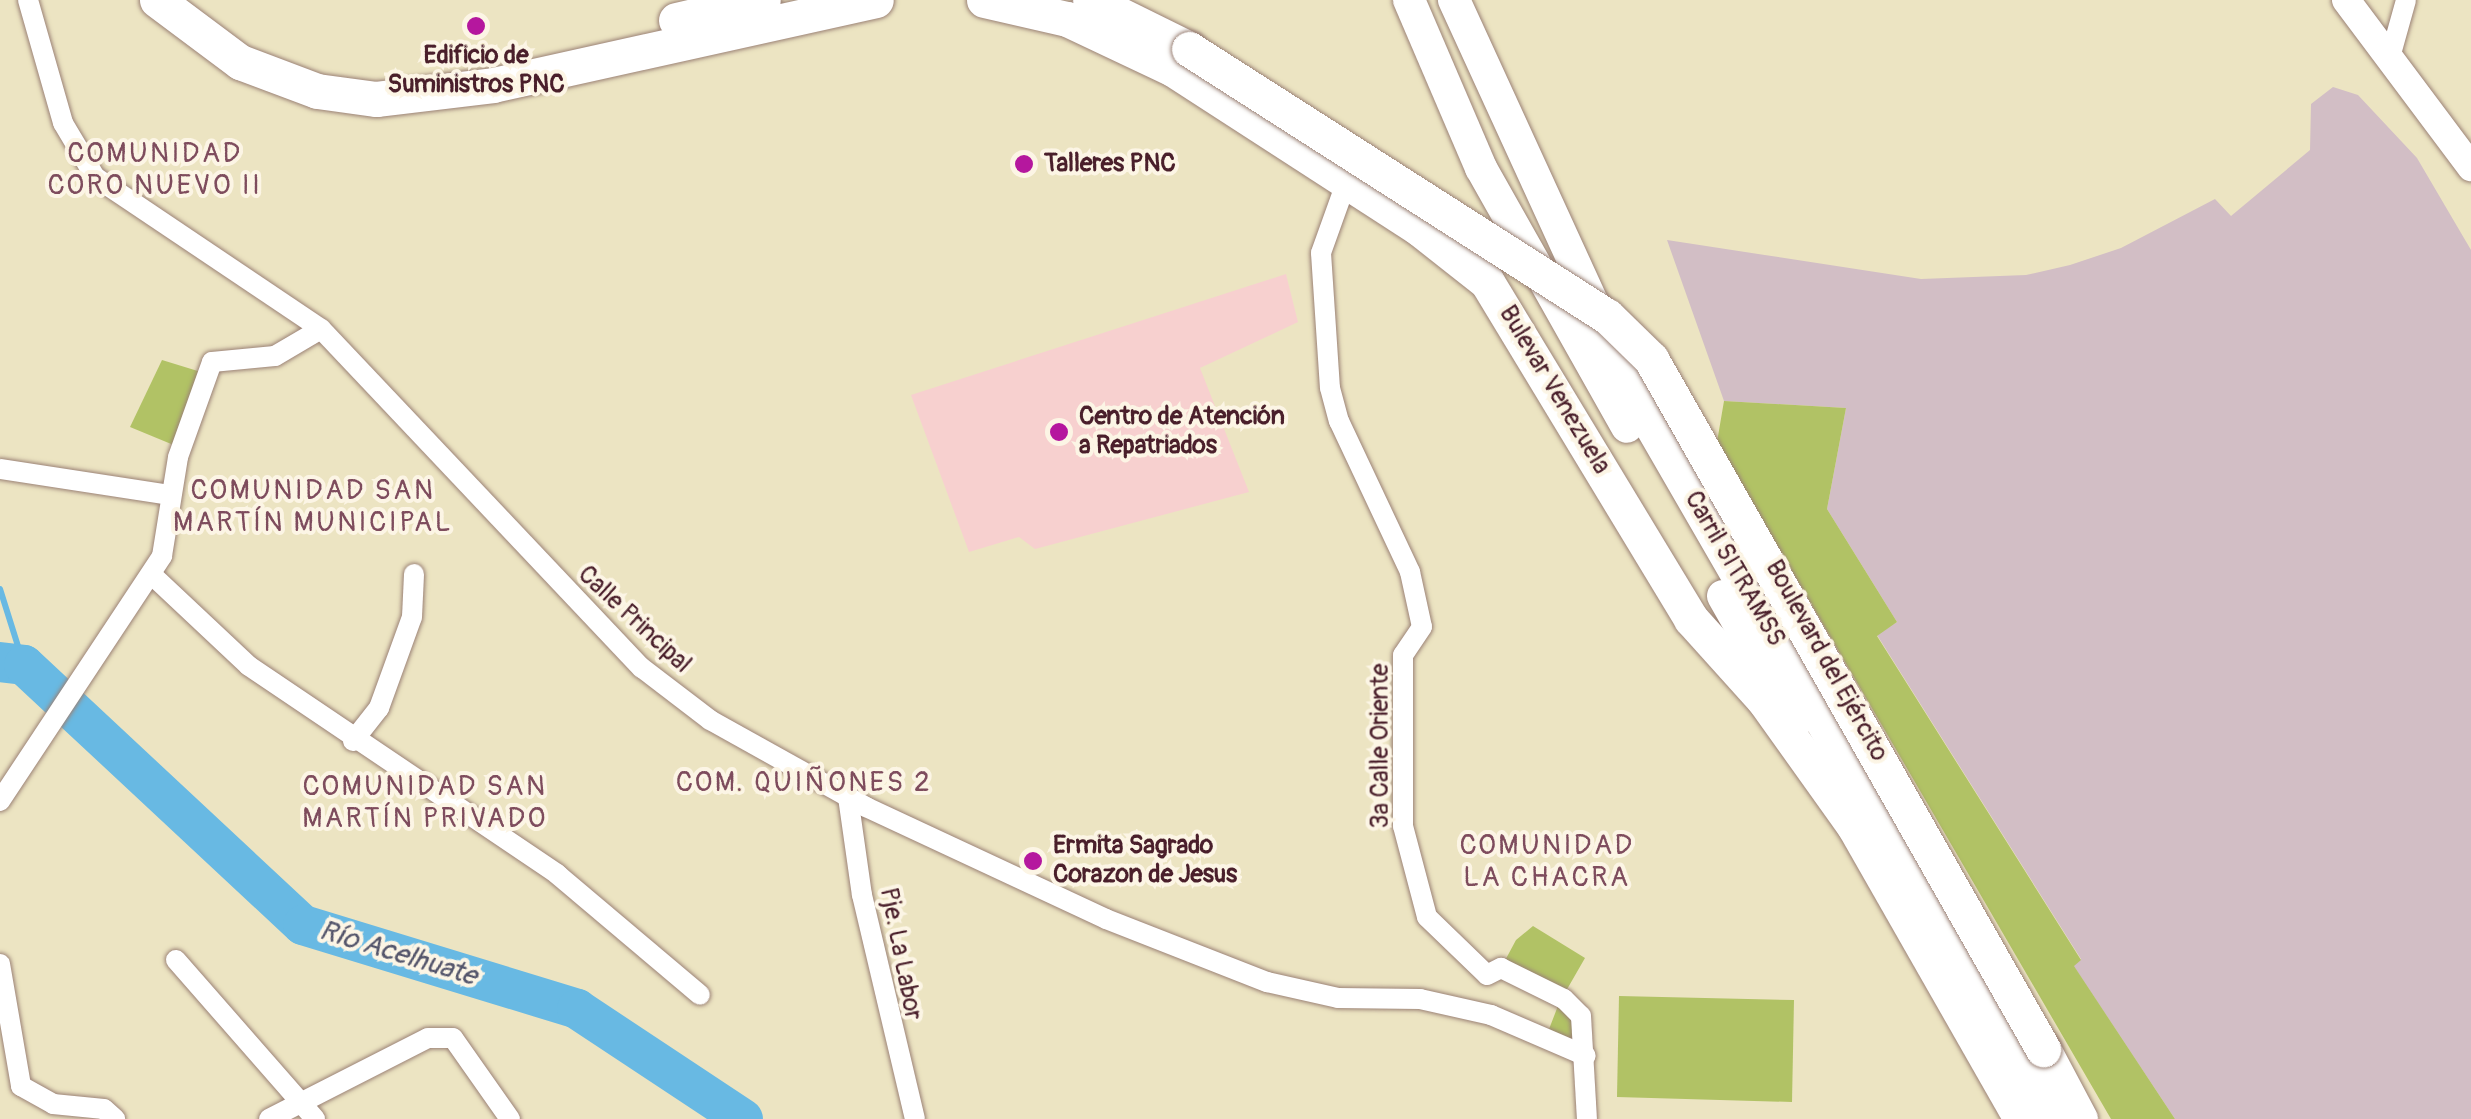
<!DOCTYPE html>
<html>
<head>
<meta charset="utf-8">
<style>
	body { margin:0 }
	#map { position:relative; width:2471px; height:1119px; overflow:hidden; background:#ece4c2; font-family:Pangolin,sans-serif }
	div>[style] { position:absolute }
	.built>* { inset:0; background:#f7d0cf }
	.industrial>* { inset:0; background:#d2bec5 }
	.green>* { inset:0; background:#b1c265 }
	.stream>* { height:6px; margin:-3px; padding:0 3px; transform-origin:3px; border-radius:3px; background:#68b9e3 }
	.river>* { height:40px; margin:-20px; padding:0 20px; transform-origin:20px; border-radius:20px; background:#68b9e3 }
	.roads { filter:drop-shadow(0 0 2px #9b8276) drop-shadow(0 0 2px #9b8276) }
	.street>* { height:20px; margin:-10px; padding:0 10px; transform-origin:10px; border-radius:10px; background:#fff }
	.secondary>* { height:28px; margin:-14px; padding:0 14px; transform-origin:14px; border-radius:14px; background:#fff }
	.primary>* { height:32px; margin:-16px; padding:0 16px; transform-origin:16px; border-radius:16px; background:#fff }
	.highway>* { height:35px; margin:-17.5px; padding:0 17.5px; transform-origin:17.5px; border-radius:17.5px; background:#fff }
	.bridges { filter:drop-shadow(0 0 2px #9b8276) drop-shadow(0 0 2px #9b8276) }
	.highway-bridge>* { height:35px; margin:-17.5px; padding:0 17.5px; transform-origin:17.5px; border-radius:17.5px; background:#fff }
	.dots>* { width:28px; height:28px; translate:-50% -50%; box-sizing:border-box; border:5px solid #fcf5e5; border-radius:50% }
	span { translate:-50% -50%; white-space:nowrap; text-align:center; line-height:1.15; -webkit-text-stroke:8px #fcf5e5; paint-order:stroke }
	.poi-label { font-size:25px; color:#4a1f2b; font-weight:700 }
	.left { translate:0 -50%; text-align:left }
	.street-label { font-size:25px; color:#4a1f2b }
	.neighbourhood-label { font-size:28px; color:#7e4c5d; letter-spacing:2.5px }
	.water-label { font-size:28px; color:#54556b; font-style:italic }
</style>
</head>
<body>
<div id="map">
	<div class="built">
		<div style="clip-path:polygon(1286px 274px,1298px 322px,1200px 368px,1249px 492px,1035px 549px,1019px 537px,969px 552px,911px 395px)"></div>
	</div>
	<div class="industrial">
		<div style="clip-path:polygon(2333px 87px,2358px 95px,2417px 158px,2471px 250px,2471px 1119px,2175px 1119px,2073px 965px,2081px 959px,1877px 635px,1897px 622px,1827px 509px,1846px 408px,1724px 401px,1667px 240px,1921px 279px,2026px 275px,2070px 265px,2121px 248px,2215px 199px,2231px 216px,2310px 150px,2311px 104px)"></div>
	</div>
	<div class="green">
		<div style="clip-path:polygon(162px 360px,201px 372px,176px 446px,130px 427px)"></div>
		<div style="clip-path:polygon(1724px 401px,1846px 408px,1827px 509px,1897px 622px,1877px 636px,2081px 960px,2074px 966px,2175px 1119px,2111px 1119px,1717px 442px)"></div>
		<div style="clip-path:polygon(1533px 926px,1585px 958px,1562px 998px,1586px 1056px,1546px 1037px,1561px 998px,1501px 968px,1516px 940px)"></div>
		<div style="clip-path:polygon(1619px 996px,1794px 1000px,1792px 1102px,1617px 1097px)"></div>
	</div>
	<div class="stream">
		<div style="left:0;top:589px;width:80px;rotate:72.5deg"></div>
	</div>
	<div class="river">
		<div style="left:0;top:662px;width:24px;rotate:7deg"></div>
		<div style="left:24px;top:665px;width:381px;rotate:43deg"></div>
		<div style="left:303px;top:925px;width:287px;rotate:17deg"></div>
		<div style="left:577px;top:1009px;width:199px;rotate:33.5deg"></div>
	</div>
	<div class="roads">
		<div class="street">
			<div style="left:28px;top:0;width:128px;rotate:74.1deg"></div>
			<div style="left:63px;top:123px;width:63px;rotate:59.3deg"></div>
			<div style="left:95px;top:177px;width:272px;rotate:33.9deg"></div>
			<div style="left:321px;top:329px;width:467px;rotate:46.6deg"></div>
			<div style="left:642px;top:668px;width:86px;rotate:37.4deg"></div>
			<div style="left:710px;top:720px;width:179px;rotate:29.1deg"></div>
			<div style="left:866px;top:807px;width:265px;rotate:25deg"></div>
			<div style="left:1106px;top:919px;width:173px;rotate:21.4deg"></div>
			<div style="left:1267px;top:982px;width:73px;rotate:12.7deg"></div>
			<div style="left:1338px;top:998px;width:82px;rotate:0.7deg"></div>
			<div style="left:1420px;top:999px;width:73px;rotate:12.7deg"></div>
			<div style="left:1491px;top:1015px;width:103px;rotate:23.3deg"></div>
			<div style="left:2389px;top:61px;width:63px;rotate:-74.4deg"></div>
			<div style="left:1346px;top:183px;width:74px;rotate:109.7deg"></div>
			<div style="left:1321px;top:253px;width:135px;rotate:86.2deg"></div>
			<div style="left:1330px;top:388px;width:34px;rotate:75deg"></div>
			<div style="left:1339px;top:421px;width:167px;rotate:64.8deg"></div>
			<div style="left:1410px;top:572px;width:56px;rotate:77.7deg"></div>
			<div style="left:1422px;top:627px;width:34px;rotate:124deg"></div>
			<div style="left:1403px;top:655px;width:171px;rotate:90deg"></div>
			<div style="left:1403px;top:826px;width:94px;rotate:75.2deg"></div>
			<div style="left:1427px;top:917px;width:83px;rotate:44deg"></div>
			<div style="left:1487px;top:975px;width:16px;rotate:-27deg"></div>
			<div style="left:1501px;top:968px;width:70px;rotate:26.2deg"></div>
			<div style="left:1564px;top:999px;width:24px;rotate:45deg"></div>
			<div style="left:1581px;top:1016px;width:103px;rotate:86.7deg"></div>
			<div style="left:0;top:469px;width:171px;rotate:8.7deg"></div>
			<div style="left:151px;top:574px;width:134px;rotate:43.2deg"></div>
			<div style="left:249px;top:666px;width:372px;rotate:34deg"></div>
			<div style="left:557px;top:874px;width:187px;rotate:40.2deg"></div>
			<div style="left:353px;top:741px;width:42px;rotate:-51.8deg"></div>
			<div style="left:379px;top:708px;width:97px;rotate:-70.1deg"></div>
			<div style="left:412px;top:617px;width:43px;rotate:-87.3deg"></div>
			<div style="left:848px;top:797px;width:99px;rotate:81.9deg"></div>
			<div style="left:862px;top:895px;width:230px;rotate:76.7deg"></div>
			<div style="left:0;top:801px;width:294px;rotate:-56.5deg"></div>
			<div style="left:162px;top:556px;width:100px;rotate:-80.8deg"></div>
			<div style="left:178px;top:457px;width:101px;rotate:-70.3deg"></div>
			<div style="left:212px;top:362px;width:63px;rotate:-5.4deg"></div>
			<div style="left:275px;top:356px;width:53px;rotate:-30.4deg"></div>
			<div style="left:176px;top:960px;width:211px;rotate:48.8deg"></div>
			<div style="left:0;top:964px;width:124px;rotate:80.2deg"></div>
			<div style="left:21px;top:1086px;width:37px;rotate:29deg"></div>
			<div style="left:53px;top:1104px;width:51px;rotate:5.6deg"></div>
			<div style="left:104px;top:1109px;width:15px;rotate:42deg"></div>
			<div style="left:269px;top:1119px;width:178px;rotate:-27deg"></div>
			<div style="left:428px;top:1038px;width:25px"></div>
			<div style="left:453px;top:1038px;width:99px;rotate:54.9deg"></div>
		</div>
		<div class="secondary">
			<div style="left:2346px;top:0;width:209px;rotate:53.2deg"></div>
		</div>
		<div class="primary">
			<div style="left:1409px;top:0;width:183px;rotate:66.8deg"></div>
			<div style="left:1481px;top:168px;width:297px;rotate:60.6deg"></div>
			<div style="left:1454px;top:0;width:454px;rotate:65.4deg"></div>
			<div style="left:1643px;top:413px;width:815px;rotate:59.98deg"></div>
			<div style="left:1723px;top:596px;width:146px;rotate:60.4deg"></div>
		</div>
		<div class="highway">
			<div style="left:157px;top:0;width:104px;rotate:36.8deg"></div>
			<div style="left:240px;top:62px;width:82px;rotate:20.6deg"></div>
			<div style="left:317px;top:91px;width:60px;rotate:7.7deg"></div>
			<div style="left:376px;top:99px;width:118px;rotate:-6.8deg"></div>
			<div style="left:493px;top:85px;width:392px;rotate:-12.5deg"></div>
			<div style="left:984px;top:0;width:85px;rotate:12.9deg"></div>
			<div style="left:1067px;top:19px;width:117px;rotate:25.3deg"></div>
			<div style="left:1173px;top:69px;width:294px;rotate:32.9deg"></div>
			<div style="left:1420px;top:229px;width:85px;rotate:38.3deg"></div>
			<div style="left:1487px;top:282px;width:394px;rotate:58.8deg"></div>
			<div style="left:1691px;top:619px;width:109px;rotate:48deg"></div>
			<div style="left:1764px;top:700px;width:155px;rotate:54.5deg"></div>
			<div style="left:1854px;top:826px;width:337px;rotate:60.3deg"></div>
			<div style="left:1090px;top:0;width:110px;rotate:26.3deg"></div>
			<div style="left:676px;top:20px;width:89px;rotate:-12.9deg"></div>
			<div style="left:2043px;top:1049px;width:79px;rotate:62.1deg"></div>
		</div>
	</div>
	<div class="bridges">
		<div class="highway-bridge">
			<div style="left:1189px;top:49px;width:496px;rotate:32.6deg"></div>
			<div style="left:1607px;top:316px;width:62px;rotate:44.3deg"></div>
			<div style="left:1651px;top:359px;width:794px;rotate:60.4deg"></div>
		</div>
	</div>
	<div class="dots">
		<div style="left:476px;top:26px;background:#b5179e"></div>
		<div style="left:1024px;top:164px;background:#b5179e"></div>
		<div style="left:1059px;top:432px;background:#b5179e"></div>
		<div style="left:1033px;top:861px;background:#b5179e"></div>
	</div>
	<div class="poi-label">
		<span style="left:476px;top:71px">Edificio de<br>Suministros PNC</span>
		<span class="left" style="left:1044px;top:164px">Talleres PNC</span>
		<span class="left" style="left:1079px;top:432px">Centro de Atención<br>a Repatriados</span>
		<span class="left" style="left:1053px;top:861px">Ermita Sagrado<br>Corazon de Jesus</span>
	</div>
	<div class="street-label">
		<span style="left:1554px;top:390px;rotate:59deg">Bulevar Venezuela</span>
		<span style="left:1734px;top:569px;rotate:60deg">Carril SITRAMSS</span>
		<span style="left:634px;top:620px;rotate:43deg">Calle Principal</span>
		<span style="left:1826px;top:661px;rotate:61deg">Boulevard del Ejército</span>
		<span style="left:1381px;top:746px;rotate:-90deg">3ª Calle Oriente</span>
		<span style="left:900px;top:954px;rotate:79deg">Pje. La Labor</span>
	</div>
	<div class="neighbourhood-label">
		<span style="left:155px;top:170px">COMUNIDAD<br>CORO NUEVO II</span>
		<span style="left:313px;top:507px">COMUNIDAD SAN<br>MARTÍN MUNICIPAL</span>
		<span style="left:804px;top:783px">COM. QUIÑONES 2</span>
		<span style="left:425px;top:803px">COMUNIDAD SAN<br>MARTÍN PRIVADO</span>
		<span style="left:1547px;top:862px">COMUNIDAD<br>LA CHACRA</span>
	</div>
	<div class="water-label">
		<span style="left:398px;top:954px;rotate:17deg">Río Acelhuate</span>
	</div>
</div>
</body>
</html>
